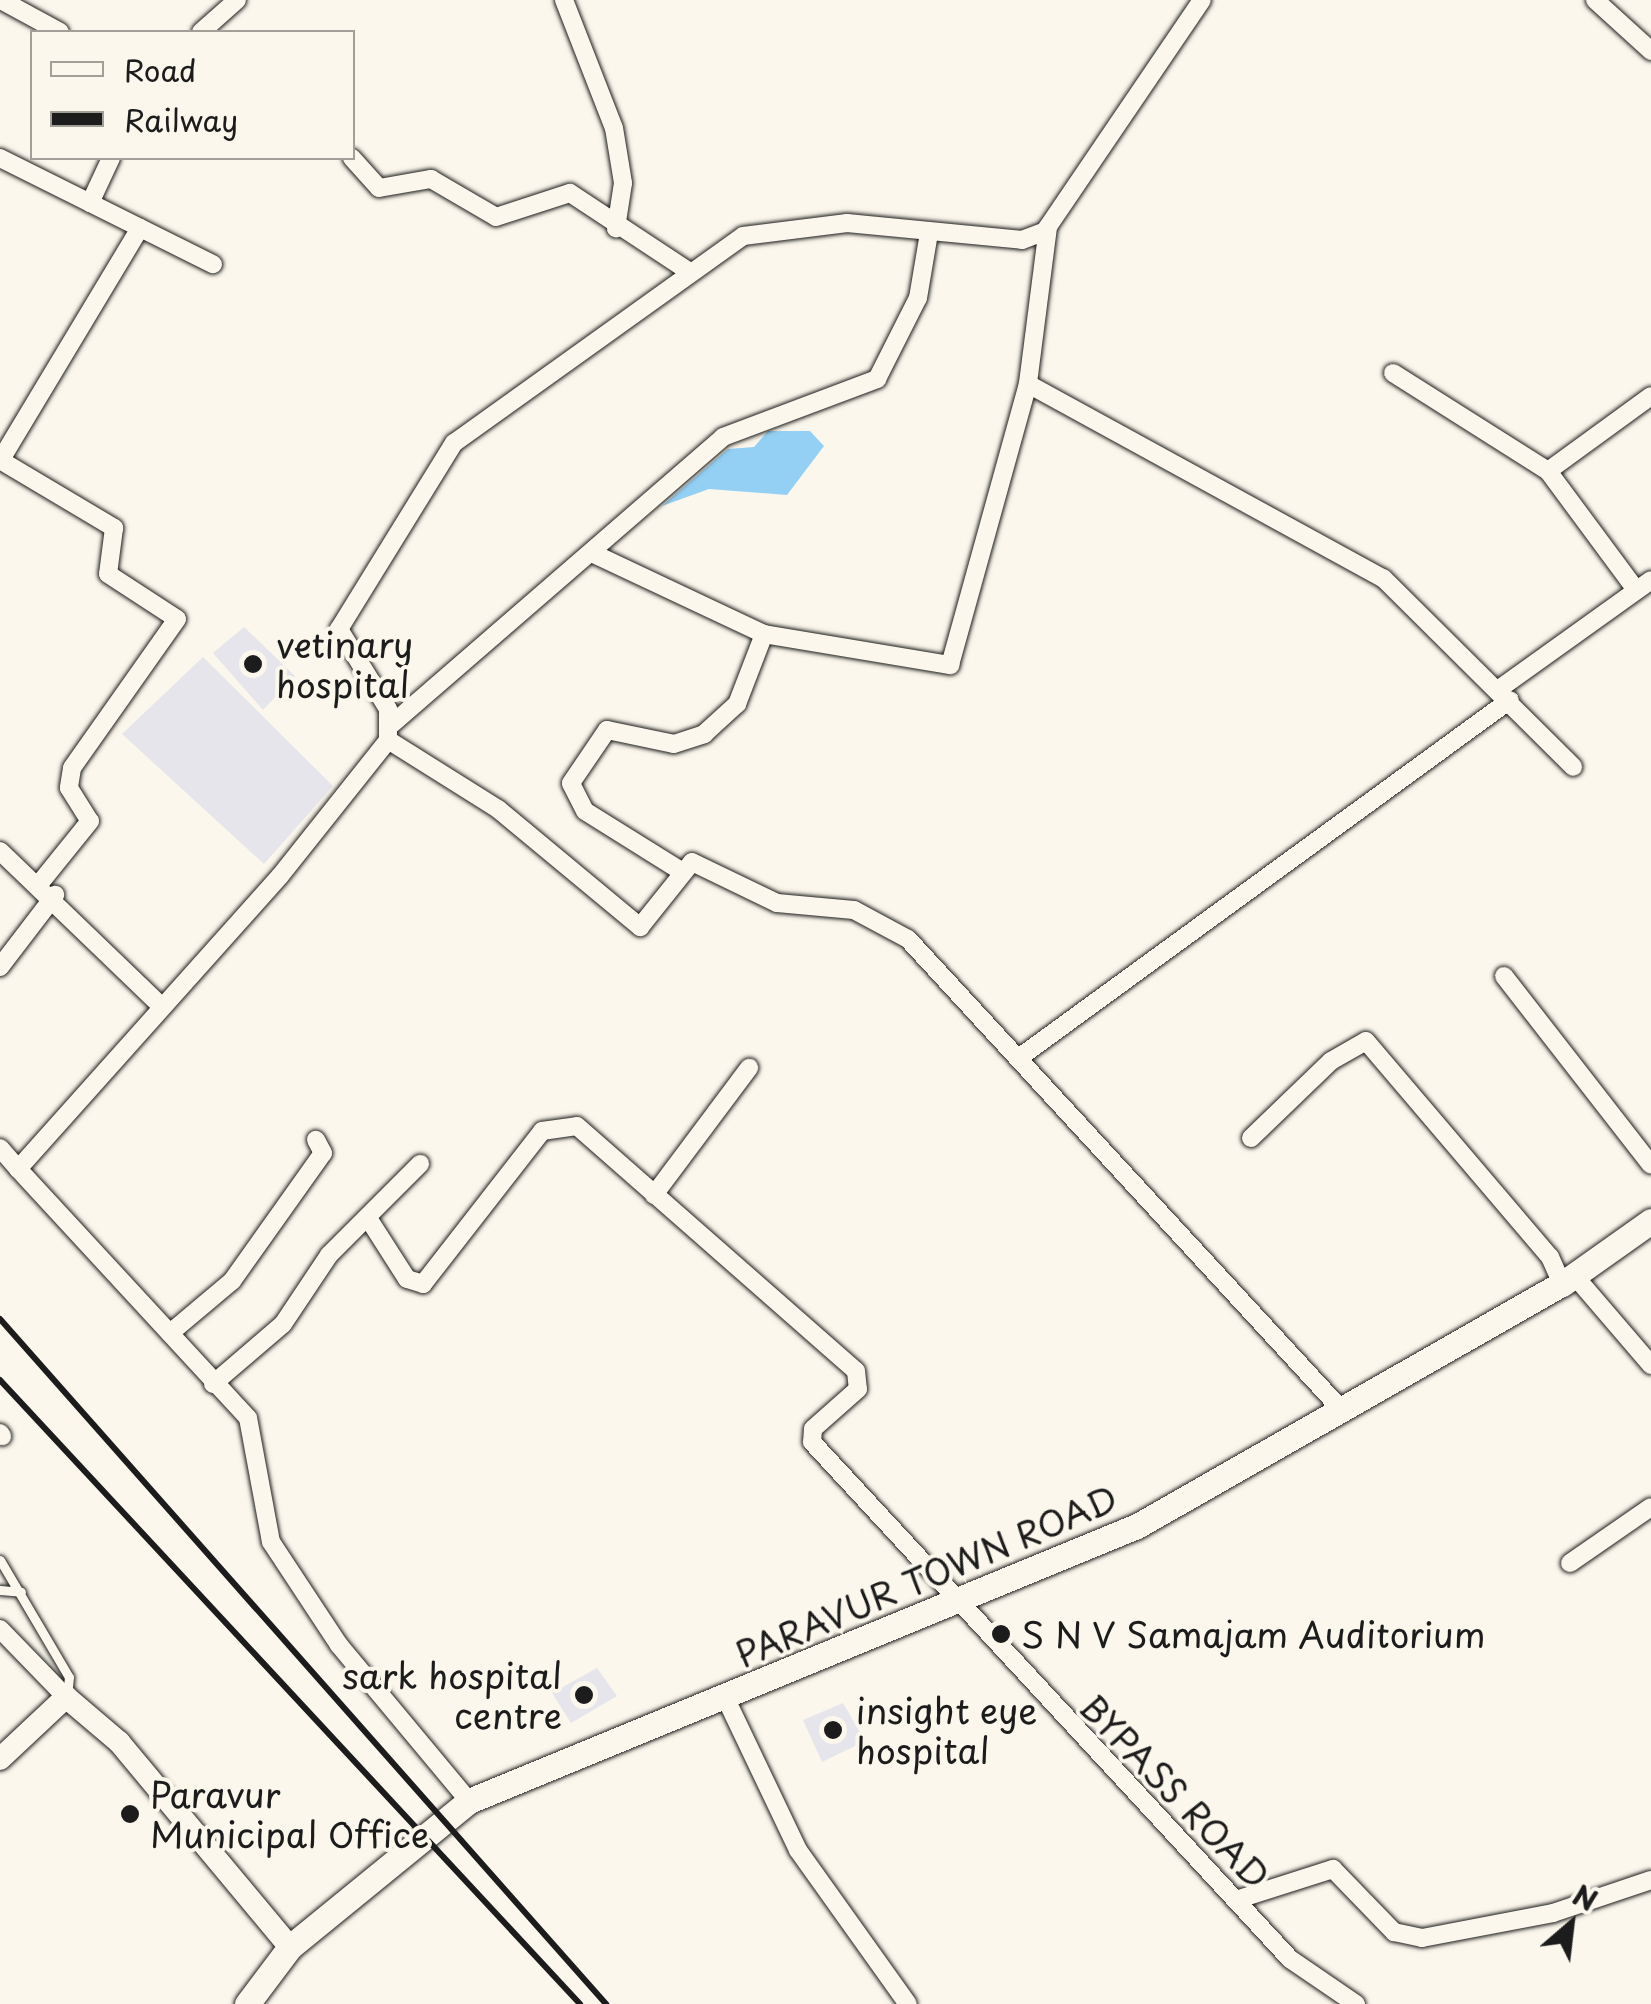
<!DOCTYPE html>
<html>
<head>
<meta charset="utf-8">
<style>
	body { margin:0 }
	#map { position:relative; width:1651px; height:2004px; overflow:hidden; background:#fbf7ec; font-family:"Playpen Sans",sans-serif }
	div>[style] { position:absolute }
	.built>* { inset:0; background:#e6e5ec }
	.water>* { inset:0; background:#94d0f4 }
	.roads { filter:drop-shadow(0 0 2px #1c1c1c) drop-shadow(0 0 2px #1c1c1c) }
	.service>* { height:9px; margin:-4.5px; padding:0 4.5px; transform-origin:4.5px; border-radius:4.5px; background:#fbf7ec }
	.minor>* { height:18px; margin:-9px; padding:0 9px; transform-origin:9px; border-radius:9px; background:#fbf7ec }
	.tertiary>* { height:22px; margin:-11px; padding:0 11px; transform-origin:11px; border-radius:11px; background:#fbf7ec }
	.secondary>* { height:25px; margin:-12.5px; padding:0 12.5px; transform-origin:12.5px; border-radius:12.5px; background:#fbf7ec }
	.rail>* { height:6px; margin:-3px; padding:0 3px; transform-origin:3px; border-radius:3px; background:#1c1c1c }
	.dots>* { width:28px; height:28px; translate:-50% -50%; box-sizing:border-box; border:5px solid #fbf7ec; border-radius:50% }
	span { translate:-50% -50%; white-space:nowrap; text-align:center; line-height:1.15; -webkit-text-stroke:8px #fbf7ec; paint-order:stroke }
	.poi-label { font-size:35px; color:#1c1c1c }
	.left { translate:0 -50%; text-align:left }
	.right { translate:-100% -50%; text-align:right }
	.street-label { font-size:35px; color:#1c1c1c }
	.legend { position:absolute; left:30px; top:30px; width:325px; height:130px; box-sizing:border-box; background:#fbf7ec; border:2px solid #a29f99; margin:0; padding:12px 18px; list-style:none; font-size:30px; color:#1c1c1c }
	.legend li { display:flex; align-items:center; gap:20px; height:50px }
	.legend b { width:50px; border:2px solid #a29f99 }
	.north { position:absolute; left:1521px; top:1874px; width:100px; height:100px; -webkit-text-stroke:8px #fbf7ec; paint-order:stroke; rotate:28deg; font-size:28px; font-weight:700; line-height:40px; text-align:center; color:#1c1c1c }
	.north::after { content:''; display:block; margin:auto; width:35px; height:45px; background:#1c1c1c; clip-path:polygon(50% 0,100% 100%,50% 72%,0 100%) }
</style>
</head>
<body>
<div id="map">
	<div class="built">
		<div style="clip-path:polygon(244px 627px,295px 676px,263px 710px,213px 653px)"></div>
		<div style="clip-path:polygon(203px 657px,333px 786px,264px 864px,122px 734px)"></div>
		<div style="clip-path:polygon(597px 1668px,617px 1696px,571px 1723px,552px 1693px)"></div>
		<div style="clip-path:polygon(843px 1703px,865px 1741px,822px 1762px,803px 1720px)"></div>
	</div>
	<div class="water">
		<div style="clip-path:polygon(768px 431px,810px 431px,824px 446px,787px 495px,709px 489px,662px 506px,728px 449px,754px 447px)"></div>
	</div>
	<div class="roads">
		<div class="service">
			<div style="left:0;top:1560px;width:136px;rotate:59.5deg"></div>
			<div style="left:69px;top:1677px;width:18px;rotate:96deg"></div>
			<div style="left:0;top:1590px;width:21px;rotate:5deg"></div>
		</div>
		<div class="minor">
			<div style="left:1px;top:0;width:67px;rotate:28.5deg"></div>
			<div style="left:564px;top:0;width:137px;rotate:68.7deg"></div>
			<div style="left:614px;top:128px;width:56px;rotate:80.7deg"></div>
			<div style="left:623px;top:183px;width:46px;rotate:98.8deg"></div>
			<div style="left:1595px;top:0;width:76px;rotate:42.3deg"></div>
			<div style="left:201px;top:32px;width:48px;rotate:-41.6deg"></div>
			<div style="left:0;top:158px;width:238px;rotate:26.5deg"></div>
			<div style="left:352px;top:158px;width:40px;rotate:48deg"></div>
			<div style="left:379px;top:188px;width:53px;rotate:-9.8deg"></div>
			<div style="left:431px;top:179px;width:75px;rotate:30.3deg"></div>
			<div style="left:496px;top:217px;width:78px;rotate:-18deg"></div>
			<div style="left:570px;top:193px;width:144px;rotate:33.4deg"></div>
			<div style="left:90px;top:203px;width:50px;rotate:-65deg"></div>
			<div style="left:1048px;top:227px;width:158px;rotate:97.3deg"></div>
			<div style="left:1028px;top:384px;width:405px;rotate:28.7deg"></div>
			<div style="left:1383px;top:578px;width:268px;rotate:44.8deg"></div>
			<div style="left:1393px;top:373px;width:183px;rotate:32.3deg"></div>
			<div style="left:1548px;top:471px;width:148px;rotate:53.5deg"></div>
			<div style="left:0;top:460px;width:133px;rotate:30.8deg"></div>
			<div style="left:114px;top:528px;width:46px;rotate:97.4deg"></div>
			<div style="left:108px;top:574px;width:82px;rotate:33.1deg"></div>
			<div style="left:177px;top:619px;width:182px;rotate:125.2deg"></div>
			<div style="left:72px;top:768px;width:20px;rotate:99deg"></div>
			<div style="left:69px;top:788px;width:39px;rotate:58deg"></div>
			<div style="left:90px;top:821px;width:80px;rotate:128.9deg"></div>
			<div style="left:0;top:461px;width:272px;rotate:-59deg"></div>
			<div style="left:1548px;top:471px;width:127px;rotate:-36.1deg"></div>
			<div style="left:594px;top:554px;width:188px;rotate:25.2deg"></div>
			<div style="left:764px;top:634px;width:189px;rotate:9.5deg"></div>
			<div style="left:950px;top:665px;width:292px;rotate:-74.5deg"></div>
			<div style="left:1499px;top:689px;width:187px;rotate:-35.6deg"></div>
			<div style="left:392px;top:724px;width:438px;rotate:-40.9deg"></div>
			<div style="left:723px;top:437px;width:165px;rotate:-20.6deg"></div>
			<div style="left:877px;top:379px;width:91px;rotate:-63.2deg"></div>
			<div style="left:918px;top:298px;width:66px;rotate:-80.4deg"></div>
			<div style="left:388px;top:740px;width:130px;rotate:32.1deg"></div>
			<div style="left:498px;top:809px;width:185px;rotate:39.7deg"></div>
			<div style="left:640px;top:927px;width:83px;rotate:-51.3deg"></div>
			<div style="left:692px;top:862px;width:94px;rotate:25.8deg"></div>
			<div style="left:777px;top:903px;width:77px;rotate:5.2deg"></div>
			<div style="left:854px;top:910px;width:61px;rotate:28.2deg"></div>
			<div style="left:908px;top:939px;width:635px;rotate:47.36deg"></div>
			<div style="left:0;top:851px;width:225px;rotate:43.9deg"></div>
			<div style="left:681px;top:871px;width:113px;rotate:-148deg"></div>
			<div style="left:585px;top:811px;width:31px;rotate:-117deg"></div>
			<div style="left:571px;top:783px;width:64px;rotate:-55.8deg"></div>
			<div style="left:607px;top:730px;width:68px;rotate:11.8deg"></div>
			<div style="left:674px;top:744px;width:32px;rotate:-18deg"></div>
			<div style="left:704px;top:734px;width:45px;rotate:-42.3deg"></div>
			<div style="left:737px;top:704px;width:75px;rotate:-68.9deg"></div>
			<div style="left:0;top:967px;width:91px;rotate:-52.6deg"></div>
			<div style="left:1504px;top:976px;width:239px;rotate:52.1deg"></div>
			<div style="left:1020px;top:1057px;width:606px;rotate:-36.08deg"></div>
			<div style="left:1251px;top:1138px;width:111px;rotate:-43.9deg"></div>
			<div style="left:1331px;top:1061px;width:40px;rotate:-29.7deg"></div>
			<div style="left:1366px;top:1041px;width:284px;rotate:49.6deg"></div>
			<div style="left:1550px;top:1257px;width:30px;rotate:66deg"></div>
			<div style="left:0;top:1148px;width:28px;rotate:49deg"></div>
			<div style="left:654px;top:1195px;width:159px;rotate:-53.2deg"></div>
			<div style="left:368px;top:1218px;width:72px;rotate:57.4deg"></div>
			<div style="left:407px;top:1279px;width:17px;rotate:17deg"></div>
			<div style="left:423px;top:1284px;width:194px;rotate:-52.1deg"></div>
			<div style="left:542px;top:1131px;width:35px;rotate:-8deg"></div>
			<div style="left:577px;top:1126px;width:371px;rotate:41.3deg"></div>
			<div style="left:856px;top:1371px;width:18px;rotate:84deg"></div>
			<div style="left:858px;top:1389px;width:60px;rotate:138.4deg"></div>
			<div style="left:813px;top:1429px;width:13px;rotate:94deg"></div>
			<div style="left:812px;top:1442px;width:704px;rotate:47.24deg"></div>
			<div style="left:1290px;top:1959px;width:80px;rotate:34.3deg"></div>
			<div style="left:1573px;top:1274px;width:120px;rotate:49.4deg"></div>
			<div style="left:170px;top:1333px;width:81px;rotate:-40deg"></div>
			<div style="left:232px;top:1281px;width:157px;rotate:-54.6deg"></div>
			<div style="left:323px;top:1153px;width:15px;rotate:-118deg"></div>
			<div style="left:213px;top:1384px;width:92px;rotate:-40.6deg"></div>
			<div style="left:283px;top:1324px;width:83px;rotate:-56.3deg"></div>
			<div style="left:329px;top:1255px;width:129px;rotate:-45deg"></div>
			<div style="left:0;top:1433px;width:4px;rotate:56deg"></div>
			<div style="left:1570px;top:1563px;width:98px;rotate:-34.7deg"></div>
			<div style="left:0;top:1629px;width:95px;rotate:45.9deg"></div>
			<div style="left:726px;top:1699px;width:167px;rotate:64.5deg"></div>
			<div style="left:798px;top:1850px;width:189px;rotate:54.5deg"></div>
			<div style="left:469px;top:1801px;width:203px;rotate:-129.8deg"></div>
			<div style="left:339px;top:1645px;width:123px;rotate:-123.4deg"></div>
			<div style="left:271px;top:1542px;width:126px;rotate:-100.5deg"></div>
			<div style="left:248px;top:1418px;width:339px;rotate:-132.7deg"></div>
			<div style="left:18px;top:1169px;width:393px;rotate:-48.2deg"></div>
			<div style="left:280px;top:876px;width:174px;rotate:-51.5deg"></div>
			<div style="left:388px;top:740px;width:31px;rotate:-90deg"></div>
			<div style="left:388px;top:709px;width:94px;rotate:-121.5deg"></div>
			<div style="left:339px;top:629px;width:219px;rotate:-58.3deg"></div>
			<div style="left:454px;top:443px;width:355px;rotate:-35.6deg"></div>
			<div style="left:743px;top:236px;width:105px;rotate:-7.1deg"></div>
			<div style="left:847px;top:223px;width:176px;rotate:5.5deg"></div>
			<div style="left:1022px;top:240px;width:25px;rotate:-21deg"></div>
			<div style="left:1045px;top:231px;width:279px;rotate:-55.8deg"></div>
			<div style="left:1239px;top:1899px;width:99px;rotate:-17.7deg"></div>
			<div style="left:1333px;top:1869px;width:88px;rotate:45.9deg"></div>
			<div style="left:1394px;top:1932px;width:29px;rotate:12deg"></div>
			<div style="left:1422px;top:1938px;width:133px;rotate:-10.8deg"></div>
			<div style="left:1553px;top:1913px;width:103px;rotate:-18.6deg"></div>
		</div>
		<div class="tertiary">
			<div style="left:0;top:1759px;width:91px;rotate:-43.2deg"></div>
			<div style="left:66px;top:1697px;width:70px;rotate:40.3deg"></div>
			<div style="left:119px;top:1742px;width:267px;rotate:50.2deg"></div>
		</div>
		<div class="secondary">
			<div style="left:247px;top:2004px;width:71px;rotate:-53deg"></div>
			<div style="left:290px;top:1947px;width:231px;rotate:-39.2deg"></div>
			<div style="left:469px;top:1801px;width:722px;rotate:-22.38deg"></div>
			<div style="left:1137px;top:1526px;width:489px;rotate:-29.7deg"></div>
			<div style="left:1562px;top:1284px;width:109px;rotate:-35.3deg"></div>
		</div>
	</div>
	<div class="rail">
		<div style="left:0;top:1319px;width:915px;rotate:48.5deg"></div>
		<div style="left:0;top:1380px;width:852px;rotate:47.09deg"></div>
	</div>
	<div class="dots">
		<div style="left:253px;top:664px;background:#1c1c1c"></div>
		<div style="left:1001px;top:1634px;background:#1c1c1c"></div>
		<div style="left:584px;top:1695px;background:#1c1c1c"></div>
		<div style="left:833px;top:1730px;background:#1c1c1c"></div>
		<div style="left:130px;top:1814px;background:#1c1c1c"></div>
	</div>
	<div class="poi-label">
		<span class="left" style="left:276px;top:664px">vetinary<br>hospital</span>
		<span class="left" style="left:1021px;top:1634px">S N V Samajam Auditorium</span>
		<span class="right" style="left:562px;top:1695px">sark hospital<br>centre</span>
		<span class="left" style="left:856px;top:1730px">insight eye<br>hospital</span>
		<span class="left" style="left:150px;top:1814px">Paravur<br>Municipal Office</span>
	</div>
	<div class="street-label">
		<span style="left:926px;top:1576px;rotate:-23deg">PARAVUR TOWN ROAD</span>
		<span style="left:1175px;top:1791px;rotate:46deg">BYPASS ROAD</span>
	</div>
	<ul class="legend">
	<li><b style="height:12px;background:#fbf7ec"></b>Road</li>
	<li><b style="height:12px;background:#1c1c1c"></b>Railway</li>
	</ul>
	<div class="north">N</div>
</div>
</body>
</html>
